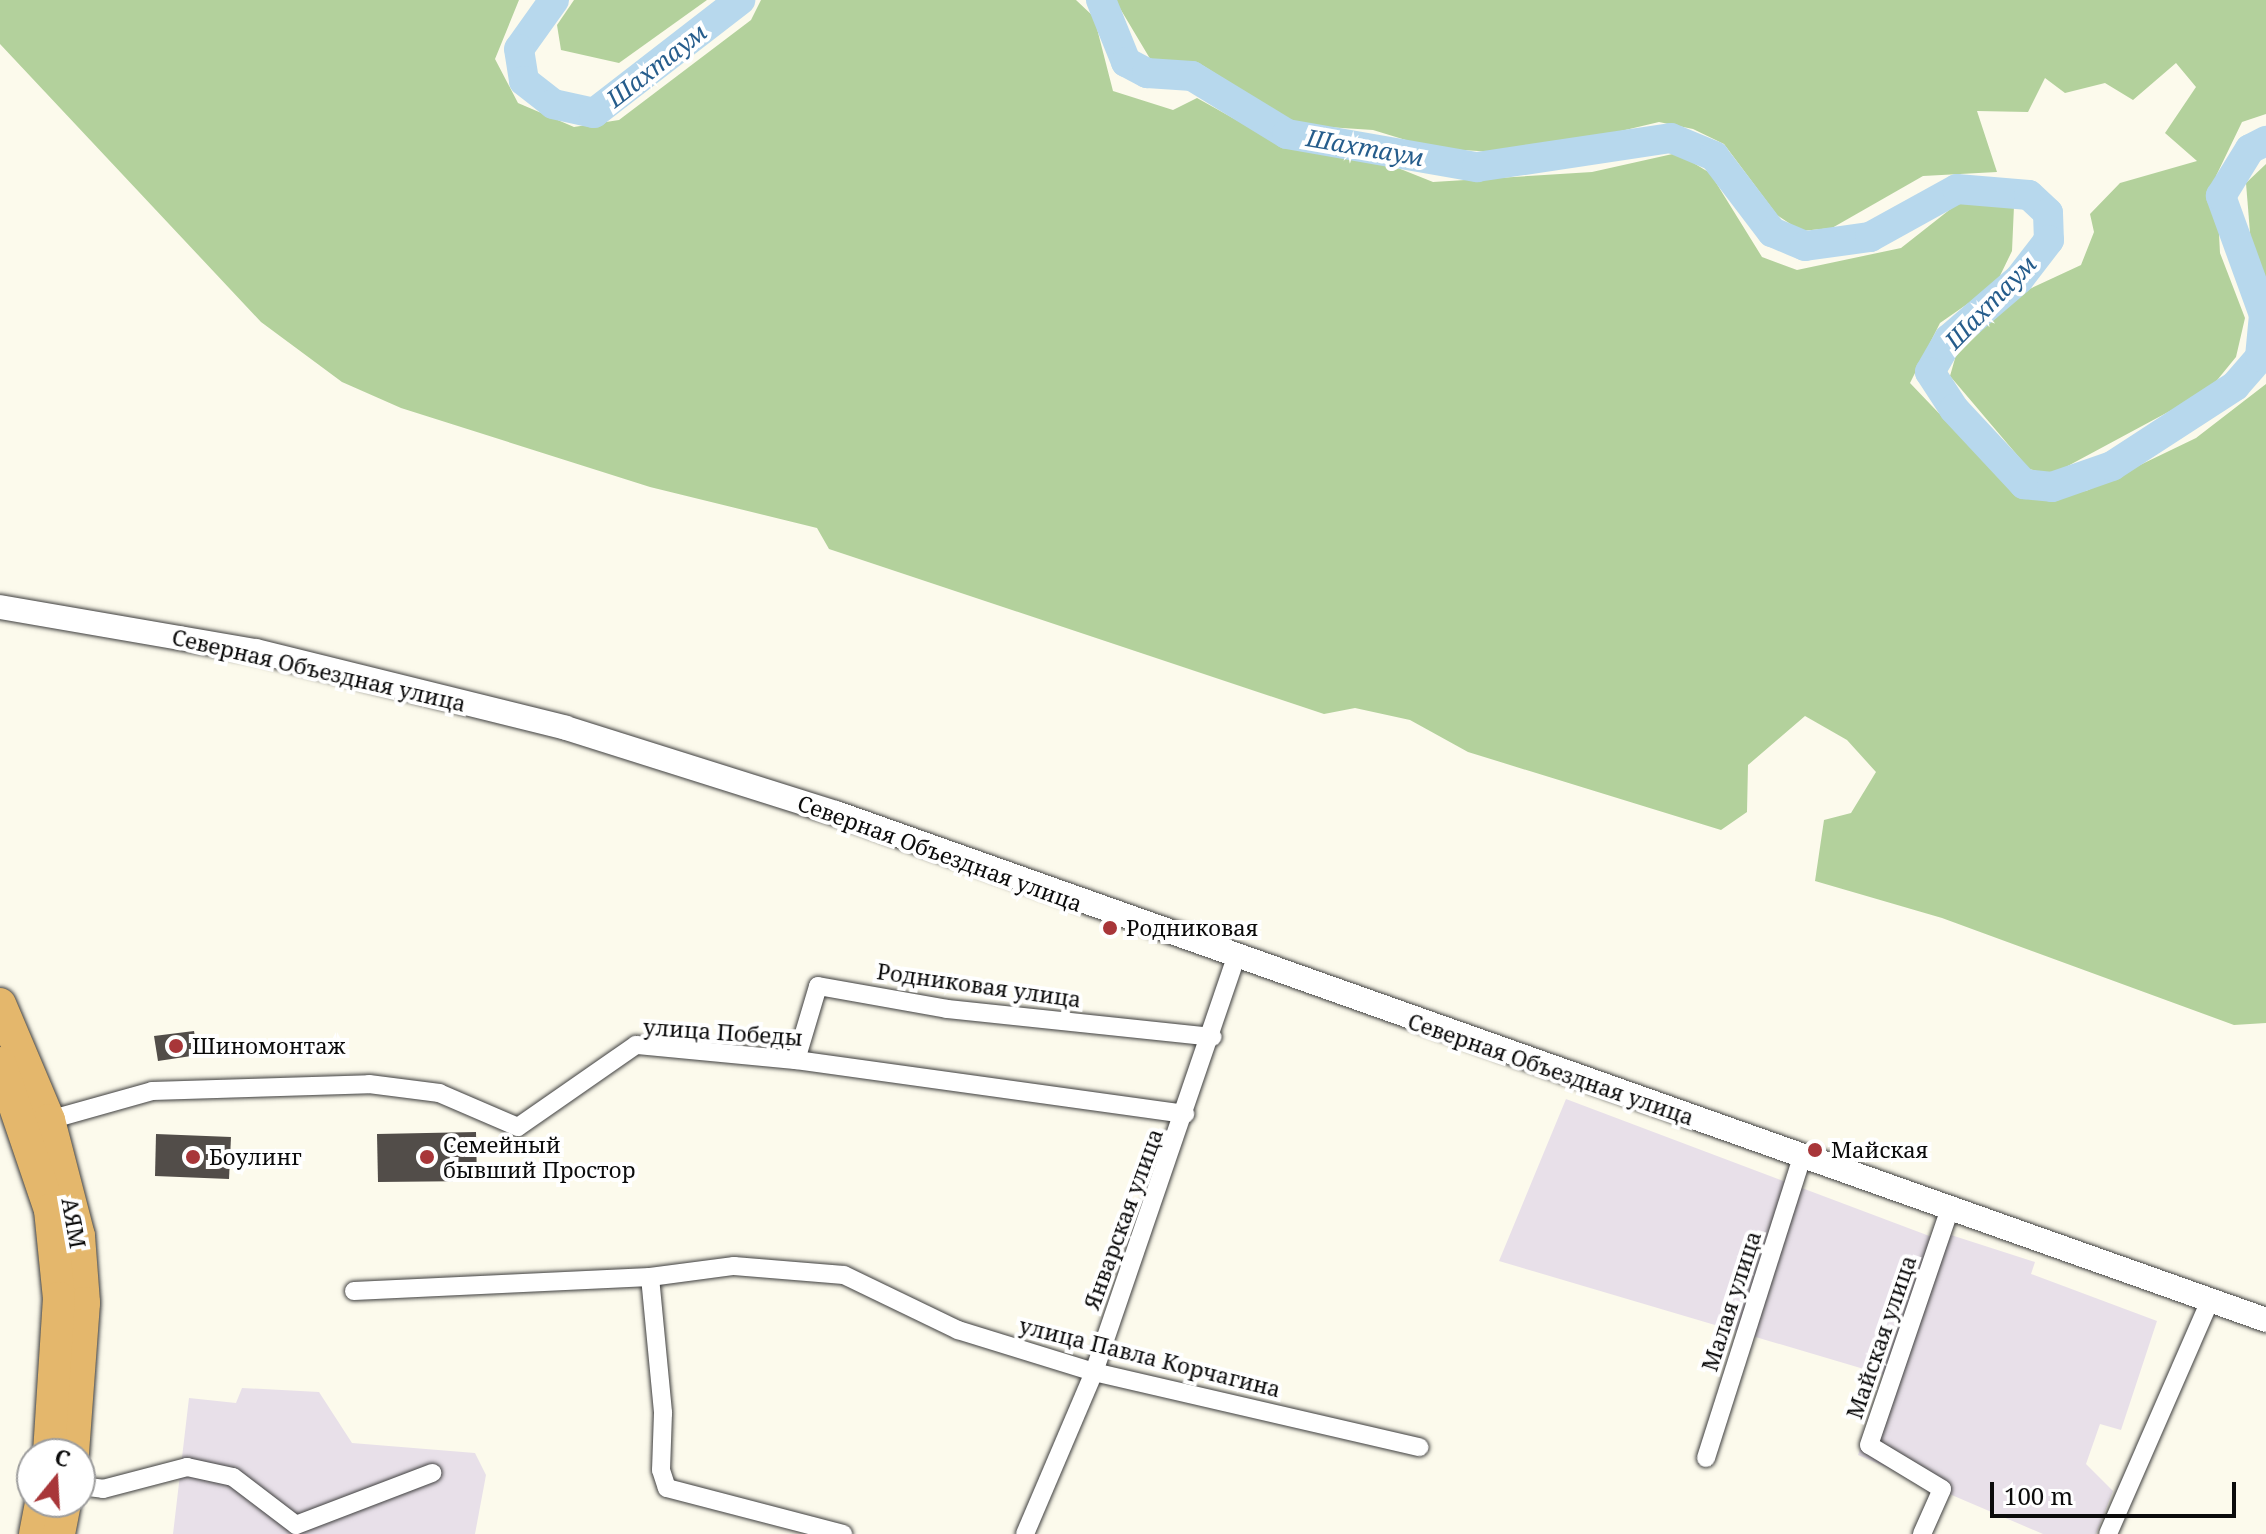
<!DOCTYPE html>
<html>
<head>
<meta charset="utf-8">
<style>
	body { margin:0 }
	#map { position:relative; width:2266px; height:1534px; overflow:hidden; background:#fcfaec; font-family:"Noto Serif",serif }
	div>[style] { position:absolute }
	.industrial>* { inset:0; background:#e8e0e9 }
	.forest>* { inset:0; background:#b3d19c }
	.river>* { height:30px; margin:-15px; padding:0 15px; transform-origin:15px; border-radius:15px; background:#b7d8ed }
	.building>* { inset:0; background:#524d49 }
	.roads { filter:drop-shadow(0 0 2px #3e3e3e) drop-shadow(0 0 2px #3e3e3e) }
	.minor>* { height:18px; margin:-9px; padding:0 9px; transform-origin:9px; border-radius:9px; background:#fff }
	.tertiary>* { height:24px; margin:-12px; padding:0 12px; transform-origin:12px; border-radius:12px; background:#fff }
	.trunk>* { height:32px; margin:-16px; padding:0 16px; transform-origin:16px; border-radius:16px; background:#e4b76c }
	.dots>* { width:22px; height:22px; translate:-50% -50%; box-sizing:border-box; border:4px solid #fff; border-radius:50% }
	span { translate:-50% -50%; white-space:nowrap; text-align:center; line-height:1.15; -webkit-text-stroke:8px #fff; paint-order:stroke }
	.street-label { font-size:22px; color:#0b0b0b }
	.poi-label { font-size:22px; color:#0b0b0b }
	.left { translate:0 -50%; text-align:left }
	.water-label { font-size:24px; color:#265d8c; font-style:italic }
	.north { position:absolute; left:16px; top:1438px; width:80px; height:80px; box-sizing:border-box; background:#fff; border:2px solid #9d9d9d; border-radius:50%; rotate:18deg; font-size:22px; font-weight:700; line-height:32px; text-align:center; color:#0b0b0b }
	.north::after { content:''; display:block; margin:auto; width:28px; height:36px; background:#a83639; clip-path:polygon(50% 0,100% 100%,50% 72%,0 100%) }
	.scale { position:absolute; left:1990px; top:1482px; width:246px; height:36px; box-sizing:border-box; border:4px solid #0b0b0b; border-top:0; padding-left:10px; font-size:24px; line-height:28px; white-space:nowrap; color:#0b0b0b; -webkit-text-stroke:6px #fff; paint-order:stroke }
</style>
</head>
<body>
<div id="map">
	<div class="industrial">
		<div style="clip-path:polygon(1566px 1099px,1948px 1243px,1951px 1235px,2035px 1262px,2031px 1274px,2157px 1321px,2121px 1430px,2100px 1424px,2086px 1464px,2113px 1491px,2096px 1534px,2043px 1534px,1858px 1455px,1884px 1375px,1499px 1261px)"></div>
		<div style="clip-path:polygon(242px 1388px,319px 1392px,352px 1443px,475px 1453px,486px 1475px,475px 1534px,173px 1534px,189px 1398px,236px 1403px)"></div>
	</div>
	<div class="forest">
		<div style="clip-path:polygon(0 0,519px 0,495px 59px,518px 103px,574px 127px,619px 120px,751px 20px,761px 0,1076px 0,1094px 17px,1113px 91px,1173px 110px,1197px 98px,1256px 131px,1378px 160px,1433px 182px,1592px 172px,1677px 153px,1710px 173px,1762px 257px,1797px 270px,1901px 248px,1962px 200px,2014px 206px,2012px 251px,1996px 284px,1940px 323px,1910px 383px,2018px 496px,2086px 491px,2196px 438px,2266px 384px,2266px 1023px,2234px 1025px,1942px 918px,1815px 881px,1824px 820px,1851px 813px,1876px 772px,1847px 740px,1805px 716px,1748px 765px,1747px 812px,1721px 830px,1468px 752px,1410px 720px,1355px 708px,1324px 714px,829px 549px,817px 528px,650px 487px,401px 408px,342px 382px,261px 322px,0 44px)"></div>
		<div style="clip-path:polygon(574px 0,707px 0,619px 63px,561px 50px,557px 25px)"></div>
		<div style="clip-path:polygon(1115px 0,2266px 0,2266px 114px,2242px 122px,2216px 176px,2220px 253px,2245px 318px,2236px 357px,2209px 390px,2051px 475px,2029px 469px,1950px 376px,1956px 355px,2021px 293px,2081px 265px,2094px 232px,2090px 214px,2120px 183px,2197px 161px,2165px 133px,2196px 87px,2176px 63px,2133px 100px,2105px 83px,2065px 93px,2045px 78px,2028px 112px,1977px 111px,1997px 172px,1923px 176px,1832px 228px,1801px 231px,1777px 215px,1724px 144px,1693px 129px,1659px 122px,1524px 154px,1432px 148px,1373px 130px,1297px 125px,1202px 65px,1152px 62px)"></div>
		<div style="clip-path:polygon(2266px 164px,2266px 283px,2251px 245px,2246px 183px)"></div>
	</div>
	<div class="river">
		<div style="left:554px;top:0;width:60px;rotate:125.5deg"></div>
		<div style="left:519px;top:49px;width:32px;rotate:81deg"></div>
		<div style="left:524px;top:81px;width:37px;rotate:38deg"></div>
		<div style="left:553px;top:104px;width:42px;rotate:12.4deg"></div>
		<div style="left:594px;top:113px;width:185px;rotate:-37.7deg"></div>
		<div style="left:1101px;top:0;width:67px;rotate:68deg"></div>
		<div style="left:1126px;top:62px;width:24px;rotate:28deg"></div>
		<div style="left:1147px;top:73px;width:45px;rotate:3.8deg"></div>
		<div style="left:1192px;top:76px;width:111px;rotate:31.4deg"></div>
		<div style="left:1287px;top:134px;width:193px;rotate:9.9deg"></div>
		<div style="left:1477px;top:167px;width:196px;rotate:-8.5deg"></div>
		<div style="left:1671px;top:138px;width:47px;rotate:22.7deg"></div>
		<div style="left:1714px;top:156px;width:96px;rotate:52.7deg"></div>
		<div style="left:1772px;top:232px;width:36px;rotate:23deg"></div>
		<div style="left:1805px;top:246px;width:66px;rotate:-7.9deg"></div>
		<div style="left:1870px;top:237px;width:99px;rotate:-28.9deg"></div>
		<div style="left:1957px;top:189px;width:72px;rotate:4.8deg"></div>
		<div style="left:2029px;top:195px;width:26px;rotate:43deg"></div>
		<div style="left:2048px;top:213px;width:27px;rotate:88deg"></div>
		<div style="left:2049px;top:240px;width:49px;rotate:127.6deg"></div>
		<div style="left:2019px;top:279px;width:92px;rotate:139.4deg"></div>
		<div style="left:1949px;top:339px;width:38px;rotate:120deg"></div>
		<div style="left:1930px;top:372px;width:44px;rotate:57deg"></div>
		<div style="left:1954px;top:409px;width:103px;rotate:47deg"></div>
		<div style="left:2024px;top:484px;width:28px;rotate:6deg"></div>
		<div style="left:2052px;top:487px;width:64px;rotate:-19.3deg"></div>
		<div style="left:2112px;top:466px;width:147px;rotate:-33deg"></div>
		<div style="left:2235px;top:386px;width:38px;rotate:-49deg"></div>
		<div style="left:2260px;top:357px;width:42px;rotate:-84.6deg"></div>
		<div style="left:2264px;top:315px;width:127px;rotate:-109.9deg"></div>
		<div style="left:2221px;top:196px;width:55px;rotate:-58.3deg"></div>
		<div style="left:2250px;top:149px;width:18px;rotate:-27deg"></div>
	</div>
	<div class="building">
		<div style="clip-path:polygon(194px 1031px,198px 1055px,158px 1061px,154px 1036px)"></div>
		<div style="clip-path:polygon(476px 1132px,477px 1181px,378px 1182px,377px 1134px)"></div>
		<div style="clip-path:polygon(156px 1134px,231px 1137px,229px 1179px,155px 1176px)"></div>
	</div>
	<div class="roads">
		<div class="minor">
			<div style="left:796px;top:1060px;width:77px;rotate:-73.4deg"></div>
			<div style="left:818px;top:986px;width:131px;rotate:10.1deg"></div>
			<div style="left:947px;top:1009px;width:267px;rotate:6deg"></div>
			<div style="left:49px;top:1120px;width:107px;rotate:-15.7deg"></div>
			<div style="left:152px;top:1091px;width:217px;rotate:-1.8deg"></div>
			<div style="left:369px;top:1084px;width:71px;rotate:7.3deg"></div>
			<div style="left:439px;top:1093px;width:86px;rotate:23.3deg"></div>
			<div style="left:518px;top:1127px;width:144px;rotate:-34.8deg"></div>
			<div style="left:636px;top:1045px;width:161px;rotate:5.4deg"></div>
			<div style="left:796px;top:1060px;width:393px;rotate:7.9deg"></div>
			<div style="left:650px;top:1277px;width:137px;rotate:84.5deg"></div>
			<div style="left:663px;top:1413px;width:57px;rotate:92deg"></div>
			<div style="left:661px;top:1470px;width:19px;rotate:72deg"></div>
			<div style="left:667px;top:1488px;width:182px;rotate:14.6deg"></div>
			<div style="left:354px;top:1291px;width:296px;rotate:-2.7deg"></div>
			<div style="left:650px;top:1277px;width:85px;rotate:-7.5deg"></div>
			<div style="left:734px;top:1266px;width:110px;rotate:4.7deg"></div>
			<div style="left:844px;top:1275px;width:127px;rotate:25.8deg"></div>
			<div style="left:958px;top:1330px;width:142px;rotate:17.2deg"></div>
			<div style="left:1094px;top:1372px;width:334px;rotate:13deg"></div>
			<div style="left:1706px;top:1458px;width:316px;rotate:-72.3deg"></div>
			<div style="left:80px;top:1486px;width:23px;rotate:7deg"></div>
			<div style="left:103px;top:1489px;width:87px;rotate:-14.7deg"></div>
			<div style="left:187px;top:1467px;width:47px;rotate:12.3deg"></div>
			<div style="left:233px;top:1477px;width:79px;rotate:37.3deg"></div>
			<div style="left:296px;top:1525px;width:146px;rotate:-20.9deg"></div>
			<div style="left:1025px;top:1534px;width:176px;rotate:-66.9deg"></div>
			<div style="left:1094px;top:1372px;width:436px;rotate:-71.1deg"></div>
			<div style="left:1922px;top:1534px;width:49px;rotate:-66deg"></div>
			<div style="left:1942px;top:1489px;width:85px;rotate:-148.9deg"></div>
			<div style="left:1869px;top:1445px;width:250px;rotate:-71.1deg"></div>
			<div style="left:2108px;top:1534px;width:255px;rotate:-66.4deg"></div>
		</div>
		<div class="tertiary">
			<div style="left:0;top:607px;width:260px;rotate:9.8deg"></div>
			<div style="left:256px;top:651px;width:319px;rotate:13.9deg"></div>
			<div style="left:566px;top:728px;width:283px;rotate:17.5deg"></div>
			<div style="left:836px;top:813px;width:1517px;rotate:19.52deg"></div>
		</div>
		<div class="trunk">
			<div style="left:0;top:1004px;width:126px;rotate:67.1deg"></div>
			<div style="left:49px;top:1120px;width:120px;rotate:75.5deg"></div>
			<div style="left:79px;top:1236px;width:67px;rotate:85.7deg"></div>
			<div style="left:84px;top:1303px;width:151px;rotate:94.2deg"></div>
			<div style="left:0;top:1063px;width:155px;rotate:71.2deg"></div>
			<div style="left:50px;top:1210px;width:88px;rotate:84.2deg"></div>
			<div style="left:59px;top:1298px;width:156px;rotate:93.7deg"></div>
			<div style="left:35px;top:1534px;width:33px;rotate:-79deg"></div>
			<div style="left:59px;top:1534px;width:33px;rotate:-79deg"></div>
		</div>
	</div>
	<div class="dots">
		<div style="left:1110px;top:928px;background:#a83639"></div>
		<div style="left:176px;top:1046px;background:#a83639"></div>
		<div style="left:1815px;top:1150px;background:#a83639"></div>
		<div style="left:193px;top:1157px;background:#a83639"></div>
		<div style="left:427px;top:1157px;background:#a83639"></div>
	</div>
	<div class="street-label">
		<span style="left:319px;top:670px;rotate:13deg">Северная Объездная улица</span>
		<span style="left:940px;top:853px;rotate:20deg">Северная Объездная улица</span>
		<span style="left:979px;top:985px;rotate:8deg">Родниковая улица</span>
		<span style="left:723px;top:1032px;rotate:4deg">улица Победы</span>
		<span style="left:1551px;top:1069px;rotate:19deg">Северная Объездная улица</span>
		<span style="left:1123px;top:1219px;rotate:-70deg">Январская улица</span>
		<span style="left:74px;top:1223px;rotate:80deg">АЯМ</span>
		<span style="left:1731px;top:1301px;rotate:-72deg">Малая улица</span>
		<span style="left:1881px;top:1337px;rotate:-71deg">Майская улица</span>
		<span style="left:1150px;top:1357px;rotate:14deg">улица Павла Корчагина</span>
	</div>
	<div class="poi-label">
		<span class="left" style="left:1126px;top:928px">Родниковая</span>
		<span class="left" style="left:192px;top:1046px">Шиномонтаж</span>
		<span class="left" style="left:443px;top:1157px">Семейный<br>бывший Простор</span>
		<span class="left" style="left:1831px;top:1150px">Майская</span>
		<span class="left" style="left:209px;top:1157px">Боулинг</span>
	</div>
	<div class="water-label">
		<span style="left:656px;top:65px;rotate:-38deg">Шахтаум</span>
		<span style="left:1365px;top:147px;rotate:10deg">Шахтаум</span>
		<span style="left:1990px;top:302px;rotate:-46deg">Шахтаум</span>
	</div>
	<div class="north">С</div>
	<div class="scale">100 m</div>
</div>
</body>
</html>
